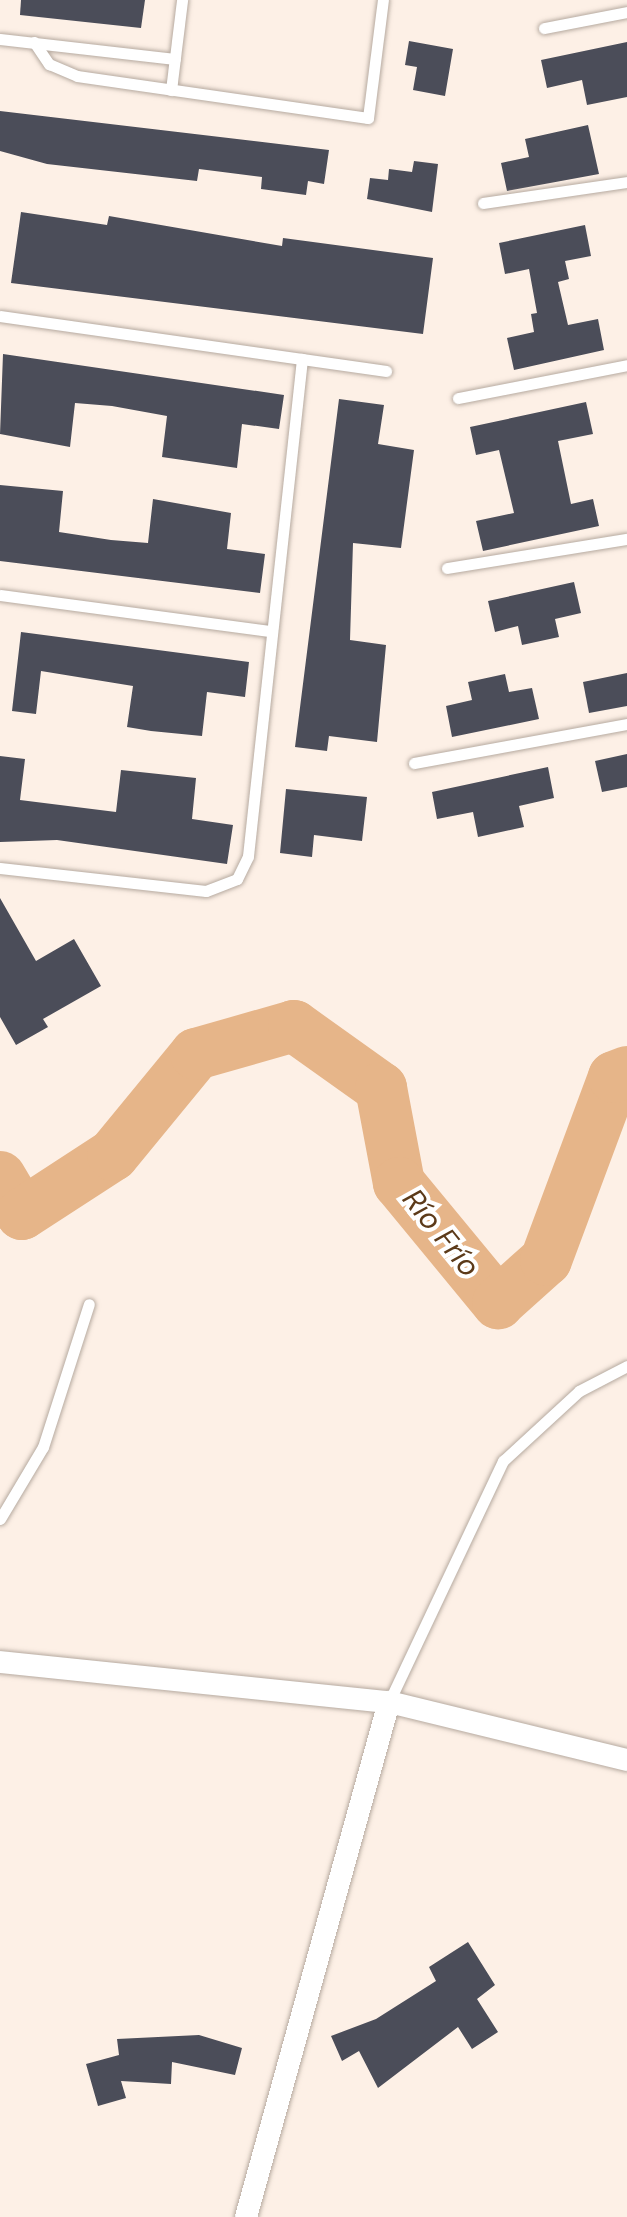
<!DOCTYPE html>
<html>
<head>
<meta charset="utf-8">
<style>
	body { margin:0 }
	#map { position:relative; width:627px; height:2217px; overflow:hidden; background:#fdf0e6; font-family:"DM Sans",sans-serif }
	div>[style] { position:absolute }
	.river>* { height:52px; margin:-26px; padding:0 26px; transform-origin:26px; border-radius:26px; background:#e6b589 }
	.building>* { inset:0; background:#4b4d59 }
	.roads { filter:drop-shadow(0 0 2px #b6aaa0) drop-shadow(0 0 2px #b6aaa0) }
	.lane>* { height:11px; margin:-5.5px; padding:0 5.5px; transform-origin:5.5px; border-radius:5.5px; background:#fff }
	.street>* { height:22px; margin:-11px; padding:0 11px; transform-origin:11px; border-radius:11px; background:#fff }
	span { translate:-50% -50%; white-space:nowrap; text-align:center; line-height:1.15; -webkit-text-stroke:8px #fff; paint-order:stroke }
	.water-label { font-size:30px; color:#5c3a19; font-style:italic }
</style>
</head>
<body>
<div id="map">
	<div class="river">
		<div style="left:0;top:1177px;width:43px;rotate:59.3deg"></div>
		<div style="left:22px;top:1214px;width:108px;rotate:-33deg"></div>
		<div style="left:113px;top:1155px;width:131px;rotate:-50.6deg"></div>
		<div style="left:196px;top:1054px;width:102px;rotate:-15.9deg"></div>
		<div style="left:294px;top:1026px;width:107px;rotate:35.5deg"></div>
		<div style="left:381px;top:1088px;width:97px;rotate:79.3deg"></div>
		<div style="left:399px;top:1183px;width:156px;rotate:50.5deg"></div>
		<div style="left:498px;top:1303px;width:64px;rotate:-41.9deg"></div>
		<div style="left:546px;top:1260px;width:195px;rotate:-69.6deg"></div>
		<div style="left:614px;top:1077px;width:14px;rotate:-21deg"></div>
	</div>
	<div class="building">
		<div style="clip-path:polygon(21px 0,145px 0,141px 28px,20px 15px)"></div>
		<div style="clip-path:polygon(409px 41px,453px 49px,445px 96px,413px 90px,417px 67px,405px 65px)"></div>
		<div style="clip-path:polygon(627px 42px,627px 97px,587px 105px,582px 80px,547px 88px,541px 60px)"></div>
		<div style="clip-path:polygon(0 111px,329px 150px,324px 184px,308px 181px,306px 195px,261px 189px,262px 177px,199px 169px,197px 181px,47px 164px,0 151px)"></div>
		<div style="clip-path:polygon(588px 125px,599px 174px,507px 191px,501px 163px,529px 157px,525px 139px)"></div>
		<div style="clip-path:polygon(414px 161px,438px 164px,432px 212px,367px 199px,370px 178px,388px 180px,389px 169px,412px 172px)"></div>
		<div style="clip-path:polygon(21px 212px,107px 225px,109px 216px,282px 246px,283px 238px,433px 258px,423px 334px,11px 283px)"></div>
		<div style="clip-path:polygon(585px 225px,591px 256px,565px 261px,569px 279px,558px 282px,568px 325px,598px 319px,604px 350px,514px 370px,507px 338px,534px 332px,531px 314px,537px 313px,529px 269px,505px 274px,499px 243px)"></div>
		<div style="clip-path:polygon(3px 354px,284px 395px,279px 429px,242px 424px,237px 468px,162px 457px,167px 416px,112px 406px,75px 403px,70px 447px,0 434px)"></div>
		<div style="clip-path:polygon(339px 399px,384px 405px,378px 444px,414px 450px,401px 548px,353px 543px,350px 640px,386px 645px,377px 742px,329px 736px,327px 751px,295px 747px)"></div>
		<div style="clip-path:polygon(586px 402px,593px 434px,558px 441px,571px 504px,593px 499px,599px 526px,483px 551px,476px 521px,514px 513px,499px 450px,476px 455px,470px 427px)"></div>
		<div style="clip-path:polygon(0 485px,63px 491px,59px 532px,111px 540px,148px 543px,153px 499px,231px 513px,227px 549px,265px 554px,260px 593px,0 561px)"></div>
		<div style="clip-path:polygon(574px 582px,581px 613px,555px 619px,559px 637px,522px 645px,518px 626px,495px 632px,488px 601px)"></div>
		<div style="clip-path:polygon(21px 632px,249px 662px,245px 697px,207px 692px,202px 736px,151px 731px,127px 727px,133px 686px,41px 671px,36px 714px,12px 711px)"></div>
		<div style="clip-path:polygon(627px 673px,627px 706px,589px 713px,583px 682px)"></div>
		<div style="clip-path:polygon(505px 674px,509px 692px,532px 688px,539px 719px,452px 737px,446px 706px,472px 700px,468px 682px)"></div>
		<div style="clip-path:polygon(627px 754px,627px 787px,602px 792px,595px 761px)"></div>
		<div style="clip-path:polygon(0 756px,25px 759px,20px 800px,116px 812px,121px 770px,196px 778px,192px 819px,233px 825px,227px 864px,57px 840px,0 842px)"></div>
		<div style="clip-path:polygon(548px 767px,554px 798px,519px 806px,524px 827px,478px 837px,473px 812px,437px 819px,432px 792px)"></div>
		<div style="clip-path:polygon(286px 789px,367px 797px,362px 841px,314px 835px,312px 857px,280px 853px)"></div>
		<div style="clip-path:polygon(0 898px,36px 961px,74px 939px,101px 986px,43px 1019px,48px 1027px,16px 1045px,0 1017px)"></div>
		<div style="clip-path:polygon(468px 1942px,495px 1985px,477px 1999px,498px 2032px,472px 2049px,458px 2027px,378px 2088px,359px 2051px,342px 2061px,331px 2036px,376px 2019px,436px 1981px,429px 1967px)"></div>
		<div style="clip-path:polygon(199px 2035px,242px 2048px,235px 2075px,172px 2062px,171px 2084px,121px 2081px,126px 2098px,98px 2106px,86px 2064px,119px 2055px,117px 2039px)"></div>
	</div>
	<div class="roads">
		<div class="lane">
			<div style="left:544px;top:28px;width:85px;rotate:-10.9deg"></div>
			<div style="left:0;top:39px;width:176px;rotate:6.5deg"></div>
			<div style="left:34px;top:42px;width:27px;rotate:56deg"></div>
			<div style="left:49px;top:64px;width:30px;rotate:23deg"></div>
			<div style="left:77px;top:76px;width:294px;rotate:8.2deg"></div>
			<div style="left:368px;top:118px;width:119px;rotate:-82.8deg"></div>
			<div style="left:171px;top:90px;width:91px;rotate:-83deg"></div>
			<div style="left:483px;top:203px;width:146px;rotate:-8.3deg"></div>
			<div style="left:0;top:316px;width:390px;rotate:8.1deg"></div>
			<div style="left:458px;top:398px;width:172px;rotate:-11deg"></div>
			<div style="left:447px;top:568px;width:182px;rotate:-9.2deg"></div>
			<div style="left:0;top:595px;width:272px;rotate:7.6deg"></div>
			<div style="left:414px;top:763px;width:217px;rotate:-10.4deg"></div>
			<div style="left:0;top:868px;width:207px;rotate:6.4deg"></div>
			<div style="left:206px;top:891px;width:33px;rotate:-21deg"></div>
			<div style="left:237px;top:879px;width:25px;rotate:-64deg"></div>
			<div style="left:248px;top:856px;width:500px;rotate:-83.8deg"></div>
			<div style="left:0;top:1519px;width:84px;rotate:-59.2deg"></div>
			<div style="left:43px;top:1447px;width:150px;rotate:-72.2deg"></div>
			<div style="left:389px;top:1702px;width:267px;rotate:-64.7deg"></div>
			<div style="left:503px;top:1461px;width:103px;rotate:-42.6deg"></div>
			<div style="left:579px;top:1391px;width:54px;rotate:-27.5deg"></div>
		</div>
		<div class="street">
			<div style="left:0;top:1662px;width:391px;rotate:5.9deg"></div>
			<div style="left:246px;top:2217px;width:534px;rotate:-74.48deg"></div>
			<div style="left:389px;top:1702px;width:245px;rotate:13.7deg"></div>
		</div>
	</div>
	<div class="water-label">
		<span style="left:441px;top:1233px;rotate:51deg">Río Frío</span>
	</div>
</div>
</body>
</html>
